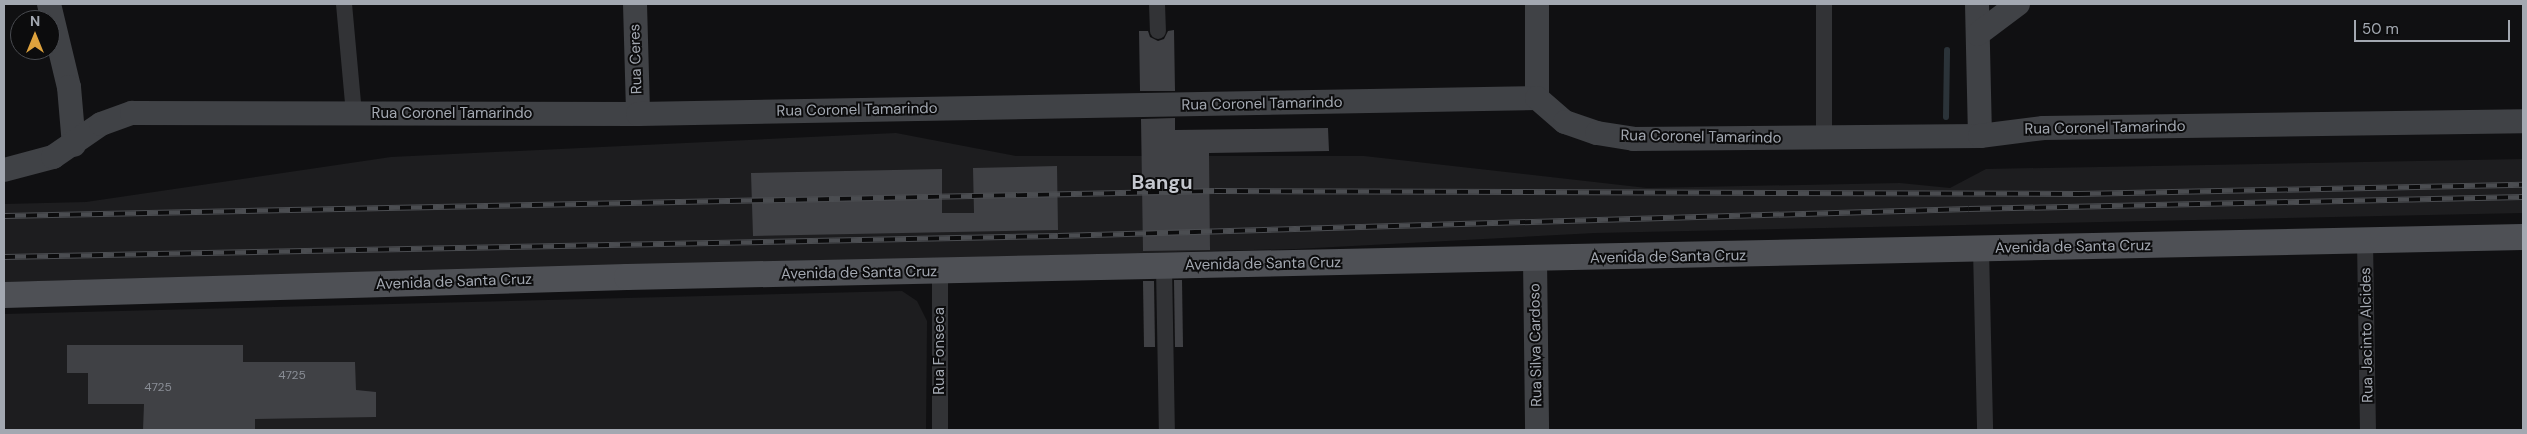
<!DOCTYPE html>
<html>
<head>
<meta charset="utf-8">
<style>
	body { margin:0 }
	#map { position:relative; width:2527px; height:434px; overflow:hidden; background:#101012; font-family:"DM Sans",sans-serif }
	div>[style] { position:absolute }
	.built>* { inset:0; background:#1d1d1f }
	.stream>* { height:6px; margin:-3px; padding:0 3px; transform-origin:3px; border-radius:3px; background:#2b3339 }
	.building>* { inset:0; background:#404145 }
	.street>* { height:16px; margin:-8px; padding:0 8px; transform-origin:8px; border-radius:8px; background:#323336 }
	.secondary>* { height:24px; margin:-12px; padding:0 12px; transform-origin:12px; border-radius:12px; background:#404246 }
	.primary>* { height:26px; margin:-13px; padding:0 13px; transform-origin:13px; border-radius:13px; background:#4e5055 }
	.rail>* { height:5.5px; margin-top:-2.75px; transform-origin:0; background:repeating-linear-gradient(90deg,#0c0c0d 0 11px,#4b4d51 0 22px); box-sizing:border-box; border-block:1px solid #4b4d51 }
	span { translate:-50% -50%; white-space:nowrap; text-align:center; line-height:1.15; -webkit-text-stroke:4px #0c0c0d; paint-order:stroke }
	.number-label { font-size:12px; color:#8a8e96 }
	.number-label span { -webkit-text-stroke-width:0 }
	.street-label { font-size:15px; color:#a3a8b1 }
	.district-label { font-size:20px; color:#c4c7ce; font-weight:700 }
	.frame { position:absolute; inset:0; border:5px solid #a3a8b1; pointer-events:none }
	.north { position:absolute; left:10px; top:10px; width:50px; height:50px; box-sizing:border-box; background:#0c0c0d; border:1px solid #484a4f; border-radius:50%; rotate:0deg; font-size:14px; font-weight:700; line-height:20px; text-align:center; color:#a3a8b1 }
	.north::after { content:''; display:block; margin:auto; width:18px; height:22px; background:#dea23d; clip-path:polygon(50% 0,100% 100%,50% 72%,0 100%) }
	.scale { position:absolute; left:2354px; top:20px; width:156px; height:22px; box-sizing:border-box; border:2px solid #a3a8b1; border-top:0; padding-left:6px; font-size:15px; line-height:18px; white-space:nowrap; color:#a3a8b1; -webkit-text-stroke:4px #0c0c0d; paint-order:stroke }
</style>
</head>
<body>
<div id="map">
	<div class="built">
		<div style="clip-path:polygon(896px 133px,1016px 156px,1364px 156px,1647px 188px,1900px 183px,1950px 188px,1986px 169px,2523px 159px,2523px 213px,1595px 233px,1296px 249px,4px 282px,4px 204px,86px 202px,391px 157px)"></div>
		<div style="clip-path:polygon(902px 291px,917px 301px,927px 321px,926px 430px,4px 430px,4px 314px)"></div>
	</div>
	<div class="stream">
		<div style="left:1946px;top:117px;width:67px;rotate:-89.1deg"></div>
	</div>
	<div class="building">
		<div style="clip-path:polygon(1174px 30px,1175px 91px,1140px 91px,1139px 31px,1148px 31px,1150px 37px,1158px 41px,1164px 39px,1168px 31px)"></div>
		<div style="clip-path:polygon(1175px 118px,1175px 130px,1328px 128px,1329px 151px,1209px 153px,1210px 250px,1143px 251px,1141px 119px)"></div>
		<div style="clip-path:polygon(1057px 166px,1058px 230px,753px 236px,751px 173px,942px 169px,942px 213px,974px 213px,973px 168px)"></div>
		<div style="clip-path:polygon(1174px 280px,1182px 280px,1183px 347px,1175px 347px)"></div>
		<div style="clip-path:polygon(1143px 281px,1154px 281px,1155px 347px,1144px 347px)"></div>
		<div style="clip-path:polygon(67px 345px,243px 345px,243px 362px,355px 362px,356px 390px,376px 392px,376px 417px,255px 419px,255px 430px,143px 430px,144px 404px,88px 404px,88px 373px,67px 373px)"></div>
	</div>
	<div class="street">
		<div style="left:344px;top:4px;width:109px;rotate:84.8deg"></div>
		<div style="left:1157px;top:4px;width:27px;rotate:88deg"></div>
		<div style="left:1824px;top:137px;width:133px;rotate:-90deg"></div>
		<div style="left:2365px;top:241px;width:189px;rotate:89.1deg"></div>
		<div style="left:1981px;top:249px;width:181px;rotate:88.7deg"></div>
		<div style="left:1164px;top:266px;width:164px;rotate:89deg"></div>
		<div style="left:940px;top:430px;width:159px;rotate:-90deg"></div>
	</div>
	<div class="secondary">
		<div style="left:49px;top:4px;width:85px;rotate:76.5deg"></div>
		<div style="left:69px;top:87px;width:58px;rotate:85.1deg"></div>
		<div style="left:635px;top:4px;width:110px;rotate:88.4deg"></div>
		<div style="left:1977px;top:4px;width:132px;rotate:88.7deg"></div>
		<div style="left:1978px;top:34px;width:50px;rotate:-36.9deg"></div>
		<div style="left:1537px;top:98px;width:94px;rotate:-90deg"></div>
		<div style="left:4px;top:170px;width:51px;rotate:-14.9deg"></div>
		<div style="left:53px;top:157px;width:58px;rotate:-34.5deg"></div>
		<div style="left:101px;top:124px;width:33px;rotate:-20deg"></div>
		<div style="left:132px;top:113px;width:506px;rotate:0.11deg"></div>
		<div style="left:638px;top:114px;width:899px;rotate:-1.02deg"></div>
		<div style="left:1537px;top:98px;width:37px;rotate:41deg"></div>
		<div style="left:1565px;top:122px;width:34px;rotate:19deg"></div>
		<div style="left:1597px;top:133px;width:36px;rotate:9deg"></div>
		<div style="left:1633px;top:139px;width:347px;rotate:-0.5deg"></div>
		<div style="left:1980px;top:136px;width:64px;rotate:-7.2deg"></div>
		<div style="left:2043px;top:128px;width:480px;rotate:-0.8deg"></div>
		<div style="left:1535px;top:259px;width:171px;rotate:89.3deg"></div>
	</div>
	<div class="primary">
		<div style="left:4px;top:295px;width:623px;rotate:-1.65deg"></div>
		<div style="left:627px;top:277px;width:1896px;rotate:-1.21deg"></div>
	</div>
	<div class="rail">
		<div style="left:4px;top:216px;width:1211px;rotate:-1.18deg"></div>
		<div style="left:1215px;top:191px;width:864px;rotate:0.2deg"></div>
		<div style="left:2079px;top:194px;width:444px;rotate:-1.2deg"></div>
		<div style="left:4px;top:257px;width:1054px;rotate:-1.14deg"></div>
		<div style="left:1058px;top:236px;width:911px;rotate:-1.7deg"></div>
		<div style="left:1969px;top:209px;width:554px;rotate:-1.24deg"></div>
	</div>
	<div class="number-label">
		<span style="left:292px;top:376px">4725</span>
		<span style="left:158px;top:388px">4725</span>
	</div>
	<div class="street-label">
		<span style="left:636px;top:59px;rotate:-92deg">Rua Ceres</span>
		<span style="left:1262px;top:104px;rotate:-1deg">Rua Coronel Tamarindo</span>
		<span style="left:857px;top:110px;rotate:-1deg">Rua Coronel Tamarindo</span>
		<span style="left:452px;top:114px">Rua Coronel Tamarindo</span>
		<span style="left:2105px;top:128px;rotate:-1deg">Rua Coronel Tamarindo</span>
		<span style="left:1701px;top:137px;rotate:1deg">Rua Coronel Tamarindo</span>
		<span style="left:2073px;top:247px;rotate:-1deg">Avenida de Santa Cruz</span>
		<span style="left:1668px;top:257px;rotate:-1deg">Avenida de Santa Cruz</span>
		<span style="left:1263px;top:264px;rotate:-1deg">Avenida de Santa Cruz</span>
		<span style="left:859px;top:273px;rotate:-1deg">Avenida de Santa Cruz</span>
		<span style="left:454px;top:282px;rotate:-2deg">Avenida de Santa Cruz</span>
		<span style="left:2367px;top:335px;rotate:-91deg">Rua Jacinto Alcides</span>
		<span style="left:1536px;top:345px;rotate:-91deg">Rua Silva Cardoso</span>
		<span style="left:940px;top:351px;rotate:-90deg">Rua Fonseca</span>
	</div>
	<div class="district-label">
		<span style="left:1162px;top:182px">Bangu</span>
	</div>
	<div class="frame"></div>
	<div class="north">N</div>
	<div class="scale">50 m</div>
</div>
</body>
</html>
